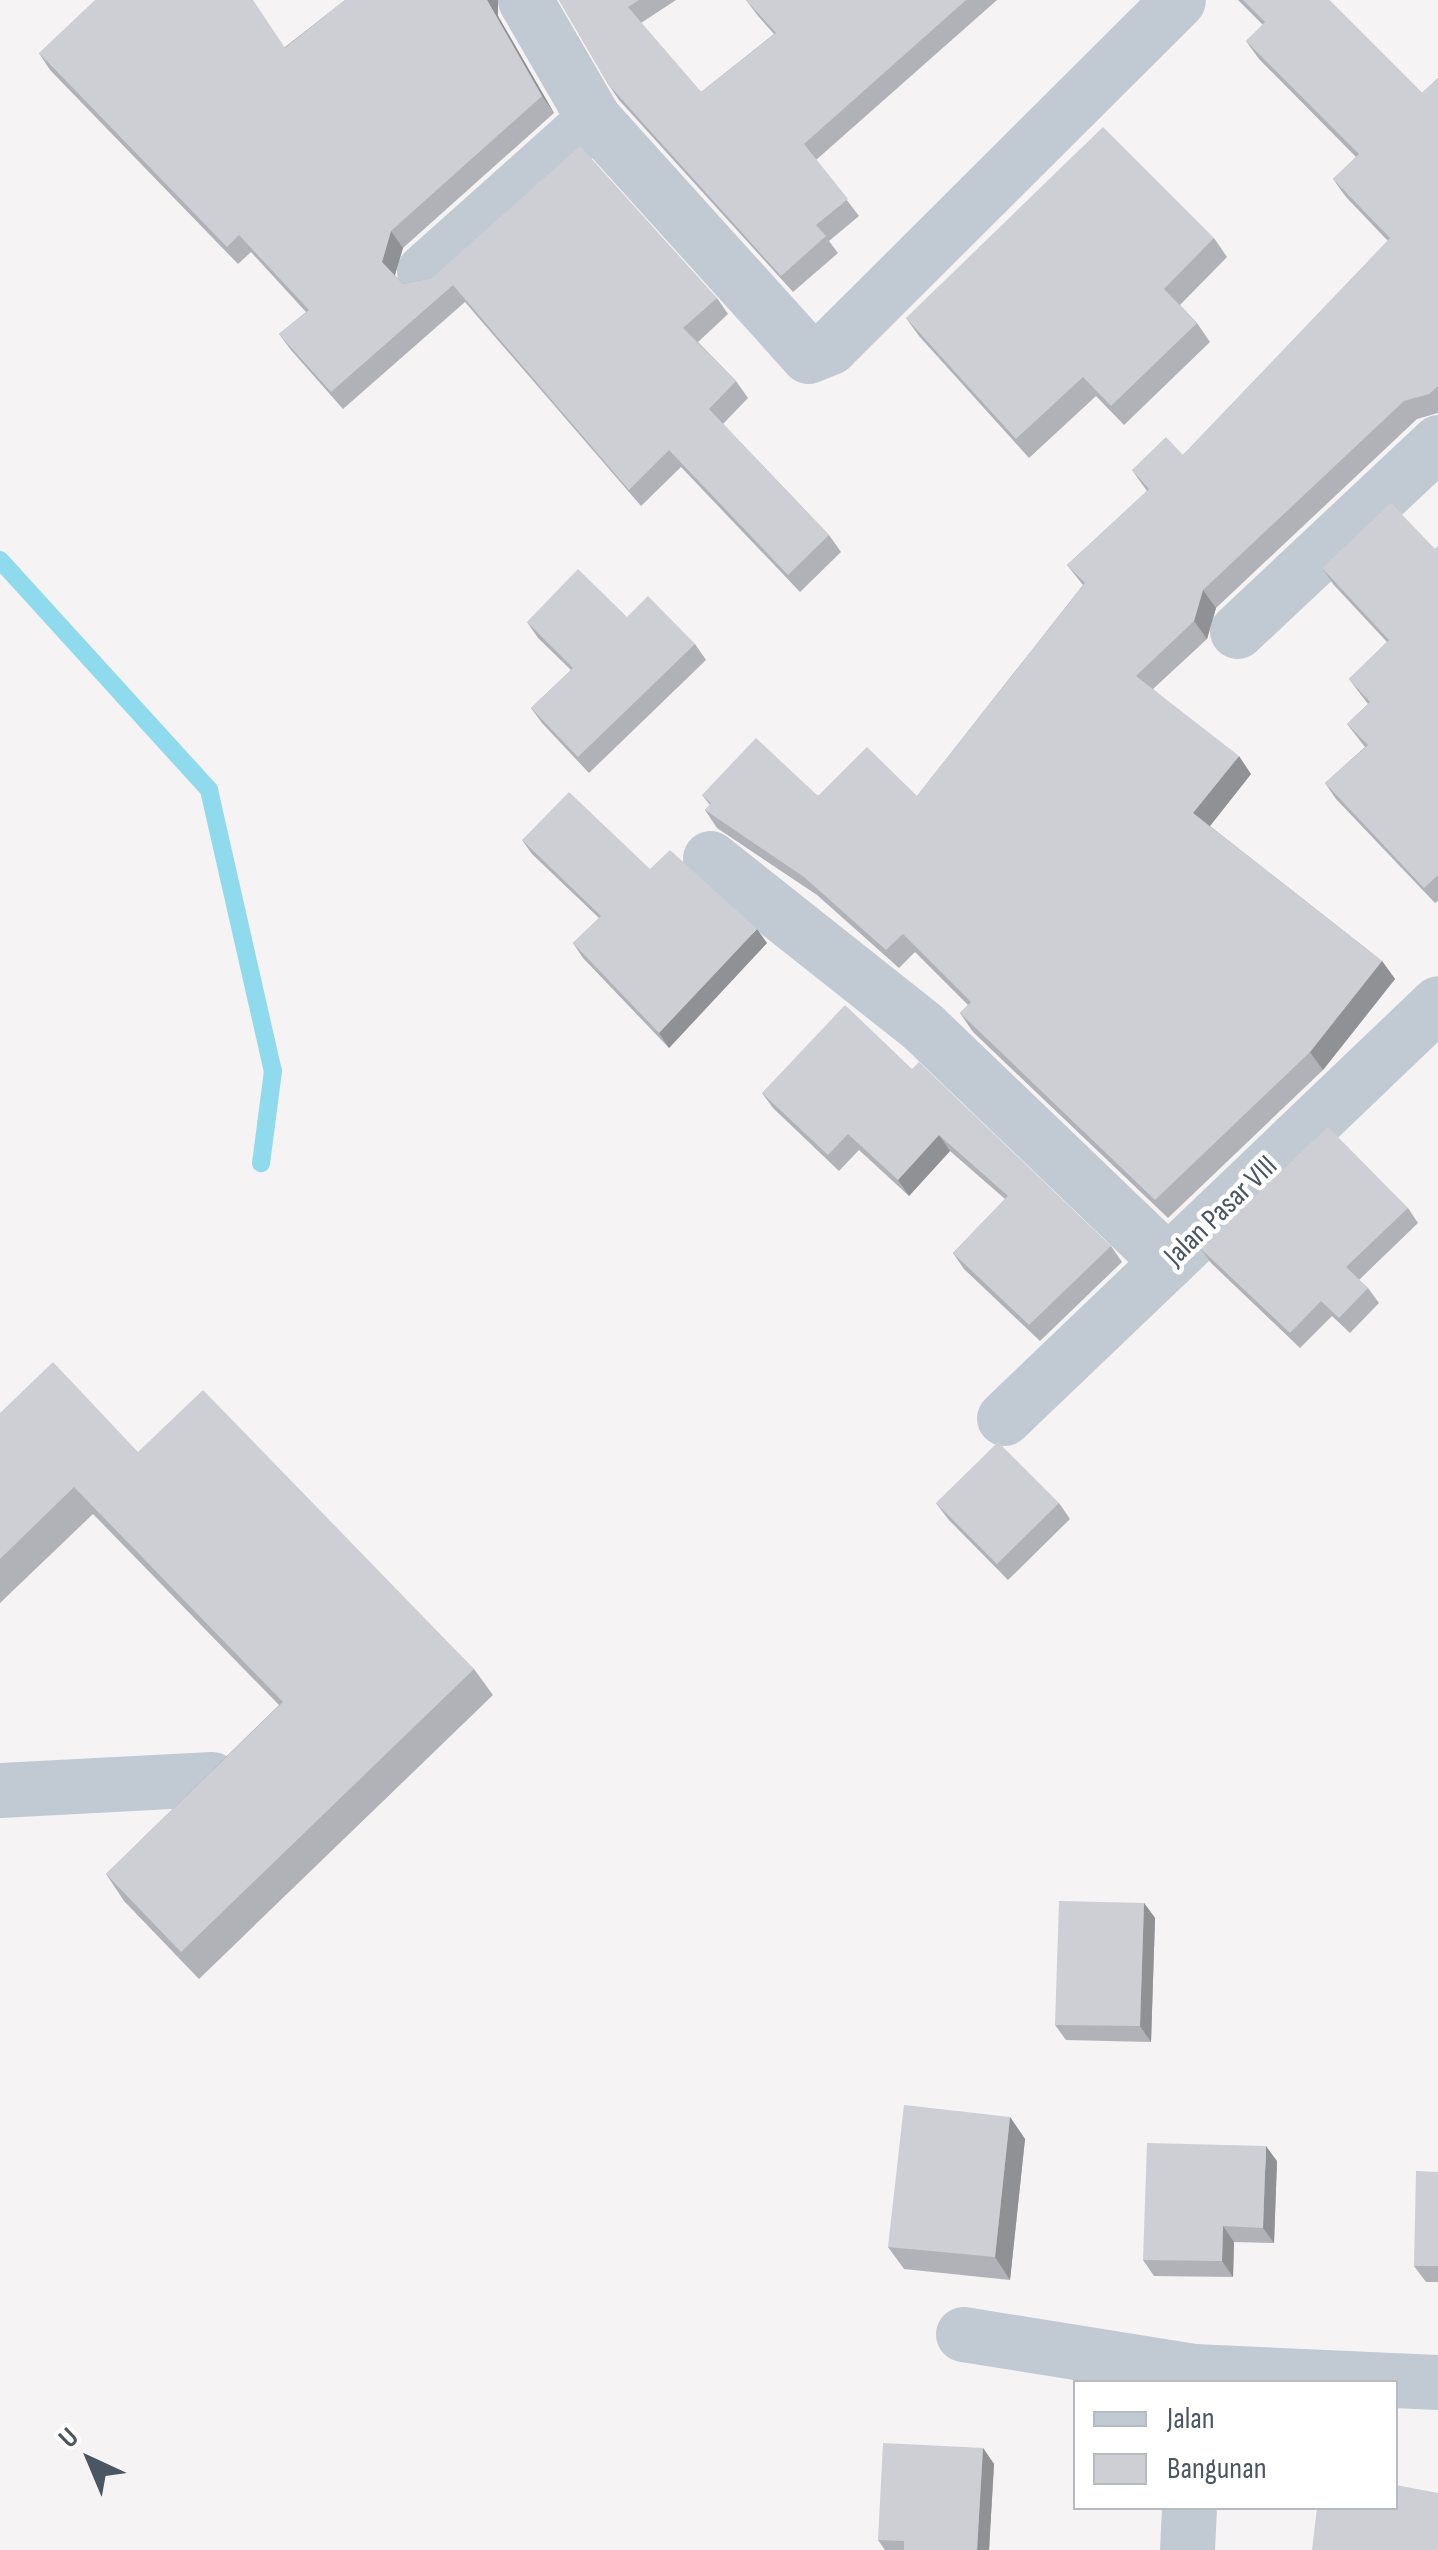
<!DOCTYPE html>
<html>
<head>
<meta charset="utf-8">
<style>
	body { margin:0 }
	#map { position:relative; width:1438px; height:2550px; overflow:hidden; background:#f5f3f3; font-family:"Sofia Sans Condensed",sans-serif }
	div>[style] { position:absolute }
	.stream>* { height:18px; margin:-9px; padding:0 9px; transform-origin:9px; border-radius:9px; background:#90daee }
	.minor>* { height:55px; margin:-27.5px; padding:0 27.5px; transform-origin:27.5px; border-radius:27.5px; background:#c1cad2 }
	.wall>* { inset:0; background:#b0b2b7 }
	.shaded-wall>* { inset:0; background:#909195 }
	.building>* { inset:0; background:#cdcfd5 }
	span { translate:-50% -50%; white-space:nowrap; text-align:center; line-height:1.15; -webkit-text-stroke:9px #fff; paint-order:stroke }
	.street-label { font-size:30px; color:#4a5661 }
	.legend { position:absolute; left:1073px; top:2380px; width:325px; height:130px; box-sizing:border-box; background:#fff; border:2px solid #b7bbc0; margin:0; padding:12px 18px; list-style:none; font-size:30px; color:#4a5661 }
	.legend li { display:flex; align-items:center; gap:20px; height:50px }
	.legend b { width:50px; border:2px solid #b7bbc0 }
	.north { position:absolute; left:40px; top:2410px; width:100px; height:100px; -webkit-text-stroke:8px #fff; paint-order:stroke; rotate:316deg; font-size:28px; font-weight:700; line-height:40px; text-align:center; color:#4a5661 }
	.north::after { content:''; display:block; margin:auto; width:35px; height:45px; background:#4a5661; clip-path:polygon(50% 0,100% 100%,50% 72%,0 100%) }
</style>
</head>
<body>
<div id="map">
	<div class="stream">
		<div style="left:0;top:560px;width:311px;rotate:47.7deg"></div>
		<div style="left:209px;top:790px;width:288px;rotate:77.2deg"></div>
		<div style="left:273px;top:1071px;width:93px;rotate:97.4deg"></div>
	</div>
	<div class="minor">
		<div style="left:525px;top:0;width:138px;rotate:59.9deg"></div>
		<div style="left:594px;top:119px;width:319px;rotate:47.9deg"></div>
		<div style="left:808px;top:356px;width:24px;rotate:-22deg"></div>
		<div style="left:830px;top:347px;width:491px;rotate:-44.9deg"></div>
		<div style="left:424px;top:271px;width:228px;rotate:-41.8deg"></div>
		<div style="left:1237px;top:631px;width:276px;rotate:-43.2deg"></div>
		<div style="left:710px;top:858px;width:272px;rotate:38.4deg"></div>
		<div style="left:923px;top:1027px;width:339px;rotate:43.8deg"></div>
		<div style="left:1004px;top:1418px;width:600px;rotate:-43.72deg"></div>
		<div style="left:0;top:1790px;width:212px;rotate:-3deg"></div>
		<div style="left:963px;top:2334px;width:233px;rotate:9.1deg"></div>
		<div style="left:1193px;top:2371px;width:245px;rotate:2.6deg"></div>
		<div style="left:1187px;top:2550px;width:42px;rotate:-87.3deg"></div>
	</div>
	<div class="wall">
		<div style="clip-path:polygon(345px 0,498px 0,498px 16px,554px 113px,403px 248px,395px 275px,403px 284px,432px 278px,717px 298px,728px 314px,698px 342px,736px 381px,748px 398px,723px 424px,829px 535px,841px 552px,800px 592px,681px 467px,641px 506px,465px 302px,343px 409px,291px 350px,279px 334px,306px 312px,251px 252px,238px 264px,50px 70px,39px 53px,285px 47px)"></div>
		<div style="clip-path:polygon(559px 0,676px 0,641px 23px,701px 92px,774px 34px,758px 16px,746px 0,997px 0,816px 160px,859px 216px,829px 241px,838px 253px,793px 292px,619px 100px,608px 84px)"></div>
		<div style="clip-path:polygon(1238px 0,1329px 0,1422px 93px,1438px 78px,1438px 413px,1417px 419px,1216px 608px,1207px 639px,1153px 689px,1251px 774px,1210px 826px,1382px 961px,1395px 979px,1323px 1070px,1168px 1218px,973px 1032px,960px 1013px,968px 1005px,915px 952px,899px 968px,817px 895px,717px 828px,705px 810px,710px 805px,702px 795px,917px 796px,1083px 585px,1067px 565px,1147px 491px,1132px 470px,1183px 455px,1388px 241px,1346px 197px,1333px 179px,1356px 157px,1259px 59px,1246px 41px,1263px 25px)"></div>
		<div style="clip-path:polygon(1214px 238px,1227px 257px,1180px 305px,1197px 323px,1210px 342px,1124px 425px,1096px 396px,1029px 458px,919px 336px,906px 318px)"></div>
		<div style="clip-path:polygon(1438px 546px,1438px 901px,1435px 903px,1336px 799px,1325px 783px,1365px 747px,1347px 724px,1368px 704px,1349px 679px,1387px 642px,1333px 584px,1322px 568px,1435px 549px)"></div>
		<div style="clip-path:polygon(627px 617px,695px 644px,706px 660px,589px 773px,542px 723px,531px 708px,571px 670px,538px 638px,527px 622px)"></div>
		<div style="clip-path:polygon(522px 840px,650px 869px,767px 943px,669px 1048px,583px 958px,573px 943px,599px 918px,532px 854px)"></div>
		<div style="clip-path:polygon(912px 1069px,1111px 1246px,1122px 1262px,1040px 1341px,964px 1269px,953px 1253px,1005px 1199px,950px 1151px,909px 1196px,859px 1150px,839px 1171px,773px 1108px,762px 1093px)"></div>
		<div style="clip-path:polygon(1408px 1208px,1418px 1223px,1359px 1280px,1368px 1288px,1379px 1303px,1350px 1333px,1332px 1316px,1300px 1348px,1211px 1263px,1200px 1248px)"></div>
		<div style="clip-path:polygon(0 1413px,138px 1452px,474px 1669px,493px 1695px,199px 1979px,124px 1901px,106px 1874px,279px 1705px,93px 1514px,0 1603px)"></div>
		<div style="clip-path:polygon(936px 1503px,1059px 1503px,1070px 1519px,1008px 1580px,948px 1519px)"></div>
		<div style="clip-path:polygon(1144px 1903px,1155px 1918px,1151px 2042px,1066px 2040px,1055px 2025px)"></div>
		<div style="clip-path:polygon(1010px 2117px,1025px 2139px,1010px 2280px,904px 2269px,888px 2247px)"></div>
		<div style="clip-path:polygon(1277px 2161px,1274px 2243px,1234px 2242px,1233px 2277px,1154px 2276px,1143px 2260px)"></div>
		<div style="clip-path:polygon(1438px 2172px,1438px 2282px,1426px 2282px,1414px 2266px)"></div>
		<div style="clip-path:polygon(983px 2448px,994px 2464px,989px 2550px,885px 2550px,878px 2540px)"></div>
	</div>
	<div class="shaded-wall">
		<div style="clip-path:polygon(487px 0,498px 0,498px 16px,554px 113px,542px 96px)"></div>
		<div style="clip-path:polygon(391px 231px,403px 248px,394px 278px,382px 262px)"></div>
		<div style="clip-path:polygon(1203px 590px,1216px 608px,1207px 639px,1194px 621px)"></div>
		<div style="clip-path:polygon(1239px 756px,1251px 774px,1206px 831px,1193px 813px)"></div>
		<div style="clip-path:polygon(757px 929px,767px 943px,669px 1048px,659px 1033px)"></div>
		<div style="clip-path:polygon(1382px 961px,1395px 979px,1323px 1070px,1310px 1052px)"></div>
		<div style="clip-path:polygon(939px 1135px,950px 1151px,909px 1196px,898px 1180px)"></div>
		<div style="clip-path:polygon(1144px 1903px,1155px 1918px,1151px 2042px,1140px 2026px)"></div>
		<div style="clip-path:polygon(1010px 2117px,1025px 2139px,1010px 2280px,995px 2257px)"></div>
		<div style="clip-path:polygon(1266px 2146px,1277px 2161px,1274px 2243px,1263px 2228px)"></div>
		<div style="clip-path:polygon(1223px 2226px,1234px 2242px,1233px 2277px,1222px 2261px)"></div>
		<div style="clip-path:polygon(983px 2448px,994px 2464px,989px 2550px,977px 2550px)"></div>
	</div>
	<div class="building">
		<div style="clip-path:polygon(95px 0,253px 0,285px 48px,345px 0,487px 0,542px 96px,391px 231px,382px 262px,403px 284px,432px 278px,580px 146px,717px 298px,683px 328px,736px 381px,709px 409px,829px 535px,788px 575px,669px 450px,629px 490px,453px 285px,331px 392px,279px 334px,309px 310px,239px 235px,227px 247px,39px 53px)"></div>
		<div style="clip-path:polygon(559px 0,639px 0,628px 7px,701px 92px,776px 33px,746px 0,966px 0,804px 144px,848px 199px,816px 225px,826px 236px,781px 276px,608px 84px)"></div>
		<div style="clip-path:polygon(1243px 0,1329px 0,1422px 93px,1438px 78px,1438px 386px,1429px 394px,1404px 401px,1203px 590px,1194px 621px,1136px 676px,1239px 756px,1193px 813px,1382px 961px,1310px 1052px,1155px 1200px,960px 1013px,971px 1002px,903px 934px,886px 950px,804px 877px,705px 810px,711px 803px,702px 795px,756px 738px,818px 796px,867px 747px,917px 796px,1085px 583px,1067px 565px,1149px 489px,1132px 470px,1166px 437px,1183px 455px,1390px 238px,1333px 179px,1359px 154px,1246px 41px,1265px 22px)"></div>
		<div style="clip-path:polygon(1103px 127px,1214px 238px,1164px 289px,1197px 323px,1111px 406px,1083px 377px,1016px 439px,906px 318px)"></div>
		<div style="clip-path:polygon(1391px 503px,1435px 549px,1438px 546px,1438px 875px,1424px 888px,1325px 783px,1368px 745px,1347px 724px,1370px 702px,1349px 679px,1389px 640px,1322px 568px)"></div>
		<div style="clip-path:polygon(578px 569px,627px 617px,648px 596px,695px 644px,578px 757px,531px 708px,573px 668px,527px 622px)"></div>
		<div style="clip-path:polygon(569px 792px,650px 869px,670px 850px,757px 929px,659px 1033px,573px 943px,601px 916px,522px 840px)"></div>
		<div style="clip-path:polygon(845px 1005px,912px 1069px,919px 1062px,1111px 1246px,1029px 1325px,953px 1253px,1008px 1196px,939px 1135px,898px 1180px,848px 1134px,828px 1155px,762px 1093px)"></div>
		<div style="clip-path:polygon(1328px 1127px,1408px 1208px,1346px 1267px,1368px 1288px,1339px 1318px,1321px 1301px,1290px 1333px,1200px 1248px)"></div>
		<div style="clip-path:polygon(53px 1362px,138px 1452px,203px 1390px,474px 1669px,181px 1952px,106px 1874px,283px 1702px,74px 1487px,0 1559px,0 1413px)"></div>
		<div style="clip-path:polygon(998px 1442px,1059px 1503px,997px 1564px,936px 1503px)"></div>
		<div style="clip-path:polygon(1059px 1901px,1144px 1903px,1140px 2026px,1055px 2025px)"></div>
		<div style="clip-path:polygon(904px 2105px,1010px 2117px,995px 2257px,888px 2247px)"></div>
		<div style="clip-path:polygon(1147px 2143px,1266px 2146px,1263px 2228px,1223px 2226px,1222px 2261px,1143px 2260px)"></div>
		<div style="clip-path:polygon(1416px 2171px,1438px 2172px,1438px 2266px,1414px 2266px)"></div>
		<div style="clip-path:polygon(883px 2443px,983px 2448px,977px 2550px,904px 2550px,904px 2541px,878px 2540px)"></div>
		<div style="clip-path:polygon(1396px 2485px,1438px 2493px,1438px 2550px,1312px 2550px,1317px 2508px,1396px 2508px)"></div>
	</div>
	<div class="street-label">
		<span style="left:1221px;top:1211px;rotate:-44deg">Jalan Pasar VIII</span>
	</div>
	<ul class="legend">
	<li><b style="height:12px;background:#c1cad2"></b>Jalan</li>
	<li><b style="height:28px;background:#cdcfd5"></b>Bangunan</li>
	</ul>
	<div class="north">U</div>
</div>
</body>
</html>
